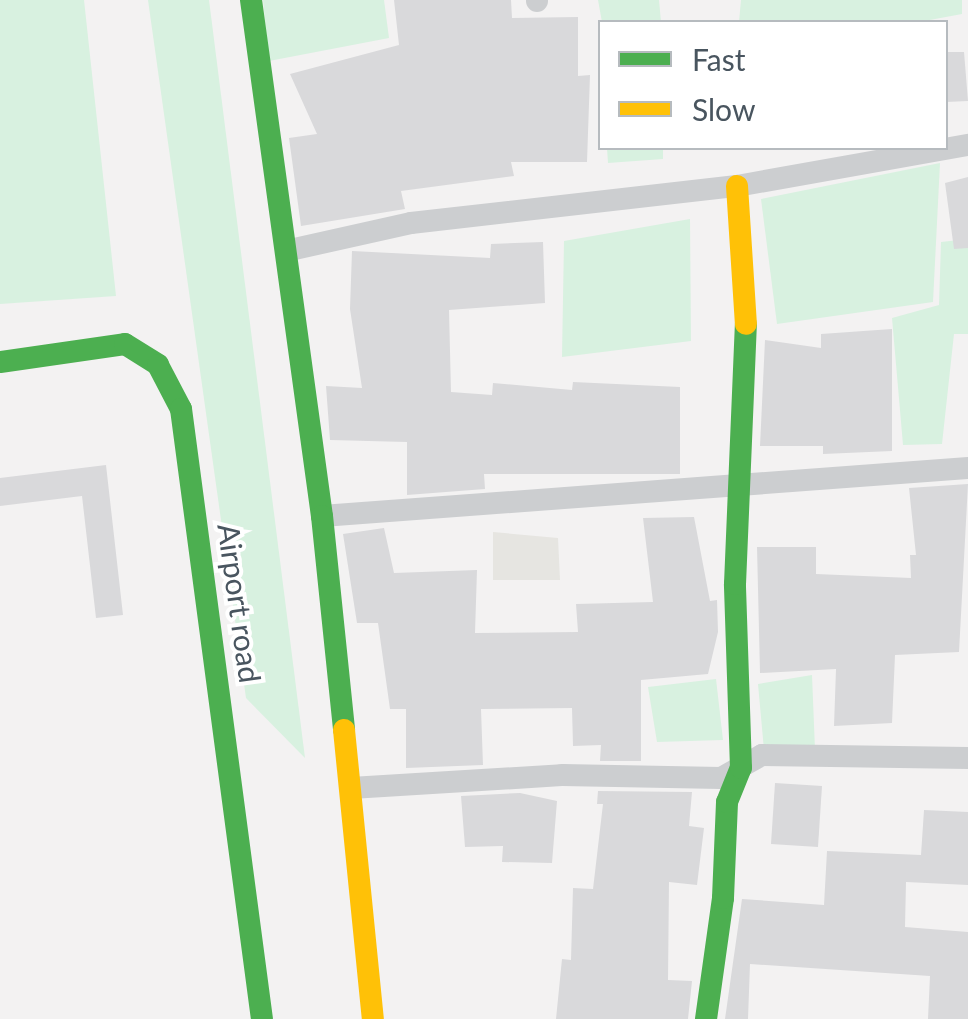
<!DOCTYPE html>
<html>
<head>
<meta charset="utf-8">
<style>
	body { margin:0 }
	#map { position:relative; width:968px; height:1019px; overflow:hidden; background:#f3f2f2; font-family:Lato,sans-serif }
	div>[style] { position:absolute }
	.commercial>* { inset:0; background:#e6e5e1 }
	.green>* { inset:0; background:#d8f1e0 }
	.building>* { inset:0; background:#d9d9db }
	.street>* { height:22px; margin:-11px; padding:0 11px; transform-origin:11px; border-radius:11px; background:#ccced0 }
	.fast>* { height:22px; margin:-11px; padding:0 11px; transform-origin:11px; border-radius:11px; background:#4caf50 }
	.slow>* { height:22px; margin:-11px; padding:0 11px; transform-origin:11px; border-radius:11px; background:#ffc107 }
	span { translate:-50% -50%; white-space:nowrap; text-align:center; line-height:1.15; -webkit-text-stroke:8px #fff; paint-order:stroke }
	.street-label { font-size:30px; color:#49555f }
	.legend { position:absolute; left:598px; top:20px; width:350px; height:130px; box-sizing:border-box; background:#fff; border:2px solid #b6bbbf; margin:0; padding:12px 18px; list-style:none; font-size:30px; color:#49555f }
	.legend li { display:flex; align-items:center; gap:20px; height:50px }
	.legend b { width:50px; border:2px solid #b6bbbf }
</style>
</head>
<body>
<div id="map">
	<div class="commercial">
		<div style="clip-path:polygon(493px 532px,558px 538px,560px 580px,493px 580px)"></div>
	</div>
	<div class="green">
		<div style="clip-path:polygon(0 0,84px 0,116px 296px,0 304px)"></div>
		<div style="clip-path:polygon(148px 0,209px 0,305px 758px,246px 698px)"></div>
		<div style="clip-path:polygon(263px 0,384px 0,389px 38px,269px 61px)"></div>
		<div style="clip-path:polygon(598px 0,659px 0,661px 22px,602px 22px)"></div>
		<div style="clip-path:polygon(741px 0,962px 0,962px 14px,919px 22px,739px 22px)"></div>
		<div style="clip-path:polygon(607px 148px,663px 148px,663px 159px,608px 163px)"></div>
		<div style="clip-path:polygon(940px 163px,933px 302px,777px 324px,761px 199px)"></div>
		<div style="clip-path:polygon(690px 219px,691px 341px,562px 357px,564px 241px)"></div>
		<div style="clip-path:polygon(968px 239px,968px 334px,954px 334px,942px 444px,903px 445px,892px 318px,939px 305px,941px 242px)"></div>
		<div style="clip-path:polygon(812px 675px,815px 750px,764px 750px,758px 684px)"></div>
		<div style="clip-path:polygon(716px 679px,723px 740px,657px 742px,648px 687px)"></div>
	</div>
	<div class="building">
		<div style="clip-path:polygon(394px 0,511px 0,512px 18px,578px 17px,578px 76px,590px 75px,587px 162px,511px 162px,514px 176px,401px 191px,405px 209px,301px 226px,289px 138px,317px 134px,290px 74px,399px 45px)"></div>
		<div style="clip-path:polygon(946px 52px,964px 52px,968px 101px,946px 102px)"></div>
		<div style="clip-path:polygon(968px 177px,968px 248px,954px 249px,945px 183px)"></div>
		<div style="clip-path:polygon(543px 242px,545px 303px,449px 310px,451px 392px,492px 395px,493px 383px,572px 390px,573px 382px,680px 387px,680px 474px,484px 474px,485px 489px,407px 495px,407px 442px,330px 440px,326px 386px,362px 388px,350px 309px,352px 251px,490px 258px,491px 244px)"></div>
		<div style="clip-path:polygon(892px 329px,892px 451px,823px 454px,823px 446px,760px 446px,765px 340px,821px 348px,821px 334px)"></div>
		<div style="clip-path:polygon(106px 465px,123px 615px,96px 618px,82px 496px,0 506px,0 478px)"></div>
		<div style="clip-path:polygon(968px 484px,959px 652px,895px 655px,892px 723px,834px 726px,836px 669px,760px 673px,757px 547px,816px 547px,816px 574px,911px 578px,910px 555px,916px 555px,909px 488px)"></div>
		<div style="clip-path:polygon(694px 517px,710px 601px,717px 600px,718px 632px,708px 674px,641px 680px,641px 761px,600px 761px,601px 745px,573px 746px,572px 708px,481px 709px,483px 765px,406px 768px,406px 709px,390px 709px,378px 623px,357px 623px,343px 534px,384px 528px,394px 573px,477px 570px,475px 633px,578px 632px,576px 604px,653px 602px,643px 518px)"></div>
		<div style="clip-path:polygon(775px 783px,822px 786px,818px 847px,771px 844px)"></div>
		<div style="clip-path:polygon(598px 791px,692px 792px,689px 826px,704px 828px,697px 885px,669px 882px,668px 980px,692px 981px,688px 1019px,556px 1019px,562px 959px,571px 960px,573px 888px,593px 889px,603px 804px,597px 804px)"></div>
		<div style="clip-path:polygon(520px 793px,557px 801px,552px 863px,502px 862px,503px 846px,465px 847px,461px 796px)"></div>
		<div style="clip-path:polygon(924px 810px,968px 812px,968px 885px,906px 882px,905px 927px,968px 932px,968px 1019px,928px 1019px,930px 976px,750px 964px,748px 1019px,725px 1019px,742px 899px,824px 905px,827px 851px,921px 855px)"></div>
	</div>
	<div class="street">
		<div style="left:537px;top:0;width:1px;rotate:90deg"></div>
		<div style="left:290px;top:250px;width:124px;rotate:-12.6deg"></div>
		<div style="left:411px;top:223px;width:328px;rotate:-6.5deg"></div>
		<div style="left:737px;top:186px;width:235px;rotate:-10.1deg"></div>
		<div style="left:322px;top:516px;width:648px;rotate:-4.25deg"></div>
		<div style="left:351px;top:788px;width:211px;rotate:-3.5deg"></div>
		<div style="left:562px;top:775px;width:159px;rotate:1.1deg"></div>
		<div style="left:721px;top:778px;width:47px;rotate:-29.3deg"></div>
		<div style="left:762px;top:755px;width:206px;rotate:0.8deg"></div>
	</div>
	<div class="fast">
		<div style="left:251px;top:0;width:521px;rotate:82.17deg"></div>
		<div style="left:322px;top:516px;width:215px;rotate:84.1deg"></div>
		<div style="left:0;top:362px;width:126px;rotate:-8.2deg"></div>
		<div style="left:125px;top:344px;width:39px;rotate:32deg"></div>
		<div style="left:158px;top:365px;width:50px;rotate:62.4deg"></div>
		<div style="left:181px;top:409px;width:615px;rotate:82.44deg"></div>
		<div style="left:706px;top:1019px;width:122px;rotate:-82deg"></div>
		<div style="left:723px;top:898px;width:96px;rotate:-87.6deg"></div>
		<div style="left:727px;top:802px;width:37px;rotate:-68deg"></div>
		<div style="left:741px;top:768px;width:184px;rotate:-91.9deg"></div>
		<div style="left:735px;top:584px;width:260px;rotate:-87.6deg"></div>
	</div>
	<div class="slow">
		<div style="left:737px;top:186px;width:138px;rotate:86.3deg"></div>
		<div style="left:344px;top:730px;width:290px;rotate:84.3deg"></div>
	</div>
	<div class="street-label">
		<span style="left:240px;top:603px;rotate:82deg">Airport road</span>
	</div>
	<ul class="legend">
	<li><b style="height:12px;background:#4caf50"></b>Fast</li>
	<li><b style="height:12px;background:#ffc107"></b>Slow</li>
	</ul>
</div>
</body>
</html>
